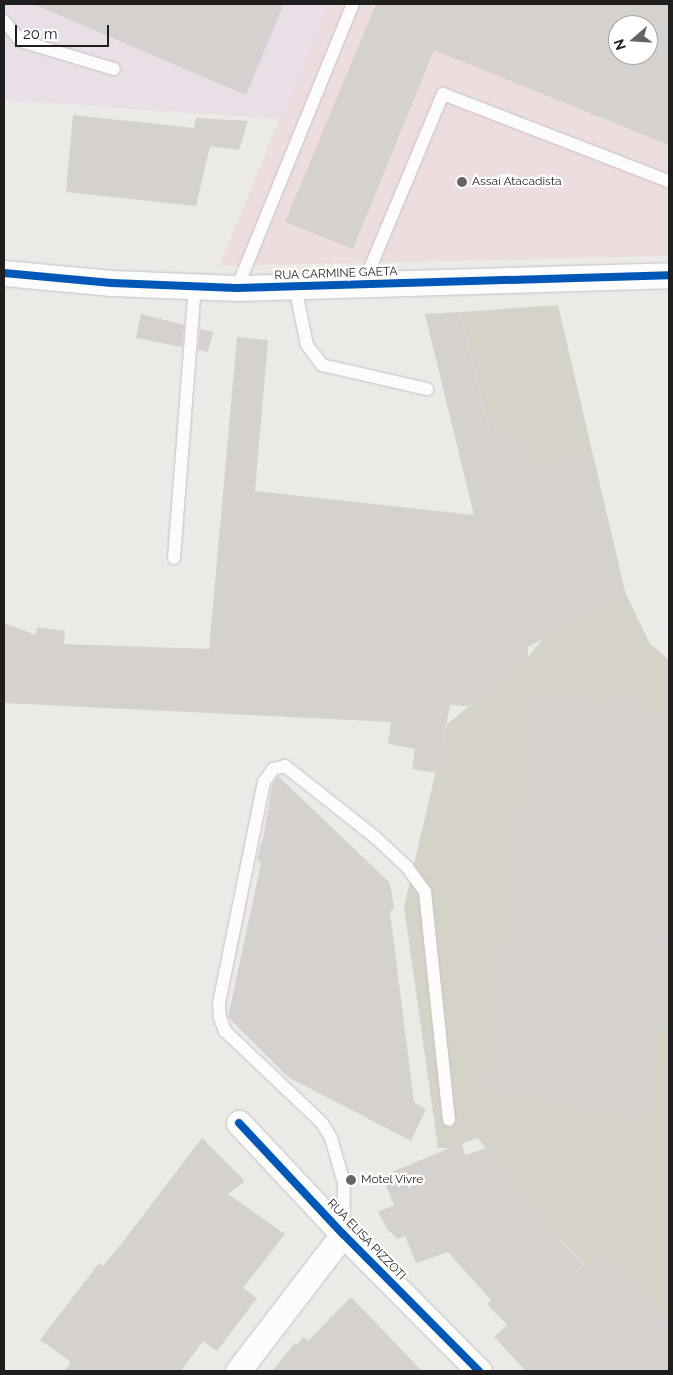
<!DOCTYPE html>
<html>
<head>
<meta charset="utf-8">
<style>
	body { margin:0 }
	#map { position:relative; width:673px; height:1375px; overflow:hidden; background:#eceae7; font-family:Raleway,sans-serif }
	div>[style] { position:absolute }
	.commercial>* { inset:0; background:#eeddde }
	.industrial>* { inset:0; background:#eadfe7 }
	.construction>* { inset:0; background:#d5d3c8 }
	.building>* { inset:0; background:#d4d1cf }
	.roads { filter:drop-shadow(0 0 1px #c3c2c1) drop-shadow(0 0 1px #c3c2c1) }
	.service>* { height:12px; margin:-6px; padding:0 6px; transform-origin:6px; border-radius:6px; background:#fcfcfb }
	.minor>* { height:25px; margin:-12.5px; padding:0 12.5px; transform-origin:12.5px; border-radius:12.5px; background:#fcfcfb }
	.cycleway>* { height:8px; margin:-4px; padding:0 4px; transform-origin:4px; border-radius:4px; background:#0057b8 }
	.dots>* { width:14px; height:14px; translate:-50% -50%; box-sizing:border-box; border:2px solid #fff; border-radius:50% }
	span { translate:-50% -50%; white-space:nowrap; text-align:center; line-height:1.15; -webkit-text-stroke:4.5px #fff; paint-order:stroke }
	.poi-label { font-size:12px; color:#1e1e1e }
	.left { translate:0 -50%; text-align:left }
	.street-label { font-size:12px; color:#1e1e1e }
	.frame { position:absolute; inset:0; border:5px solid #1e1e1e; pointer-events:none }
	.north { position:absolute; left:608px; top:15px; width:50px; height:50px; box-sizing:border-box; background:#fff; border:1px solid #a5a5a5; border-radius:50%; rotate:251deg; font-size:14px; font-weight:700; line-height:20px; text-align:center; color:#1e1e1e }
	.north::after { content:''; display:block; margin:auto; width:18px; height:22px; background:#666564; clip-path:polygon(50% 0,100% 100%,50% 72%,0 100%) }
	.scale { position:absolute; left:15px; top:25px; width:94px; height:22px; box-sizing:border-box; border:2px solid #1e1e1e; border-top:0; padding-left:6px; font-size:15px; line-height:18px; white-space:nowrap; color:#1e1e1e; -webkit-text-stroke:4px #fff; paint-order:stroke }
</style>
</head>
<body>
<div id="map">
	<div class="commercial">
		<div style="clip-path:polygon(evenodd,327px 4px,669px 4px,669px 256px,219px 266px,327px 4px,618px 25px,648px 25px,648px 55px,618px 55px,618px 25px)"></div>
	</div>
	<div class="industrial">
		<div style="clip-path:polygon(4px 4px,327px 4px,281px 119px,4px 100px)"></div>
	</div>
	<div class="construction">
		<div style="clip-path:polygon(558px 305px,625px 592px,650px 644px,669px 660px,669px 1355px,538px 1216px,478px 1138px,449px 1148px,438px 1148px,404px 907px,447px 724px,528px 658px,541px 640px,460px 312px)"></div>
	</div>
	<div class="building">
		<div style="clip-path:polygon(33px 4px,284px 4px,246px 95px)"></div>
		<div style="clip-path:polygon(evenodd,376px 4px,669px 4px,669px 145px,434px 50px,353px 249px,285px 222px,376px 4px,618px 25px,648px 25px,648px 55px,618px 55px,618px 25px)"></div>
		<div style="clip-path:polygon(73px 115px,194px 128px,196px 118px,248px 121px,239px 150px,210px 146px,196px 206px,66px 192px)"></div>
		<div style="clip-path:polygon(460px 312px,491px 438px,517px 432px,523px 455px,528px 454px,531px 467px,592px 452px,625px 592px,528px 647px,528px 658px,469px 706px,450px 705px,437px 773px,412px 769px,415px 749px,388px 744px,391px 722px,4px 703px,4px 623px,36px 635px,37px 627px,65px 631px,64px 644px,209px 649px,237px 337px,268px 340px,255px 491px,474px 515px,425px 314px)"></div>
		<div style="clip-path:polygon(141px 314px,184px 325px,182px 347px,136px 338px)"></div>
		<div style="clip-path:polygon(200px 329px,213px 332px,208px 352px,198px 350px)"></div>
		<div style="clip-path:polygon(535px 690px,605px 705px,609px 692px,640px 696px,638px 710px,669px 715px,669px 923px,645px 1121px,487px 1088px)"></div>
		<div style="clip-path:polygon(278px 776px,390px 883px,394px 908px,390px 912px,414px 1102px,426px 1109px,411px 1141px,288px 1077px,228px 1017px,261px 863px,257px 859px,264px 834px,272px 785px)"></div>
		<div style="clip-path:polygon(202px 1138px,245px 1181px,228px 1194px,285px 1234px,243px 1288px,257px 1298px,217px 1351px,203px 1341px,181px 1371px,65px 1371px,71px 1362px,40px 1340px,99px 1263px,103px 1266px,122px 1243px)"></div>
		<div style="clip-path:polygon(462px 1143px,465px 1155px,486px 1148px,538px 1216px,585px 1267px,599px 1251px,669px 1324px,669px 1371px,526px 1371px,494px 1337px,507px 1325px,487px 1304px,491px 1300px,448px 1252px,416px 1263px,405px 1236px,398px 1239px,388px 1230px,378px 1212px,394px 1205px,382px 1176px)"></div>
		<div style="clip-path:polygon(351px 1297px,422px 1371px,272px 1371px,295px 1343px,297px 1345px,303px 1337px,308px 1341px)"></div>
	</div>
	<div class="roads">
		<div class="service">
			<div style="left:4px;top:21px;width:26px;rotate:50deg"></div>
			<div style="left:21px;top:41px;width:97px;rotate:16.8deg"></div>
			<div style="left:363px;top:285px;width:207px;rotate:-67.3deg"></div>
			<div style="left:443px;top:94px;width:242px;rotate:21.1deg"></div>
			<div style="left:295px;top:287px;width:59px;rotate:78.3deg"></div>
			<div style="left:307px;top:345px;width:25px;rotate:53deg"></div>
			<div style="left:322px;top:365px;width:108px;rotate:12.9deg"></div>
			<div style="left:237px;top:288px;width:307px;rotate:-67.8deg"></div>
			<div style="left:174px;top:558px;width:273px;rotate:-85.6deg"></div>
			<div style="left:343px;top:1232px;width:49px;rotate:-88.8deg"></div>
			<div style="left:344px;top:1183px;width:47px;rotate:-106.1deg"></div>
			<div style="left:331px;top:1138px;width:17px;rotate:-121deg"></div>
			<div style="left:322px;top:1123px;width:134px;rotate:-136.5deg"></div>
			<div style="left:225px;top:1031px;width:14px;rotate:-111deg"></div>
			<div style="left:220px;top:1018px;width:15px;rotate:-94deg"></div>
			<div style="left:219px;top:1003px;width:226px;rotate:-78.5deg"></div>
			<div style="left:264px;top:782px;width:16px;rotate:-55deg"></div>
			<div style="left:273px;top:769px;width:12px;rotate:-14deg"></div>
			<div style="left:285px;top:766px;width:115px;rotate:38.3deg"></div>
			<div style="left:375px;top:837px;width:44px;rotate:43.2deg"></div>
			<div style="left:407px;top:867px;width:31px;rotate:54deg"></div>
			<div style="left:425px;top:892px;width:229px;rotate:84deg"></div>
		</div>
		<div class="minor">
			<div style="left:4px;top:273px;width:108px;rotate:5.3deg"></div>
			<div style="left:112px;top:283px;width:125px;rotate:2.3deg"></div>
			<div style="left:237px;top:288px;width:432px;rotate:-1.7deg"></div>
			<div style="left:239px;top:1123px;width:152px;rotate:46.9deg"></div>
			<div style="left:343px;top:1234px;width:193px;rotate:45.2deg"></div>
			<div style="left:238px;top:1371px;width:173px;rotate:-52.5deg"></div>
		</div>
	</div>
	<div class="cycleway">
		<div style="left:4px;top:273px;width:108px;rotate:5.3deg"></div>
		<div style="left:112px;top:283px;width:125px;rotate:2.3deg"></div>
		<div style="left:237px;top:288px;width:432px;rotate:-1.7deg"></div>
		<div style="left:239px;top:1123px;width:152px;rotate:46.9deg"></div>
		<div style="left:343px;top:1234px;width:193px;rotate:45.2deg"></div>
	</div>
	<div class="dots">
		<div style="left:462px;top:182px;background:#666564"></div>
		<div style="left:351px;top:1180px;background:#666564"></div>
	</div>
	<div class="poi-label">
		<span class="left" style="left:472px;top:182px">Assaí Atacadista</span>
		<span class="left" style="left:361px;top:1180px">Motel Vivre</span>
	</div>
	<div class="street-label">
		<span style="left:336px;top:274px;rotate:-2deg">RUA CARMINE GAETA</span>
		<span style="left:366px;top:1240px;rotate:46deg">RUA ELISA PIZZOTI</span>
	</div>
	<div class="frame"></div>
	<div class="north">N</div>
	<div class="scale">20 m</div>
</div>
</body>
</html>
